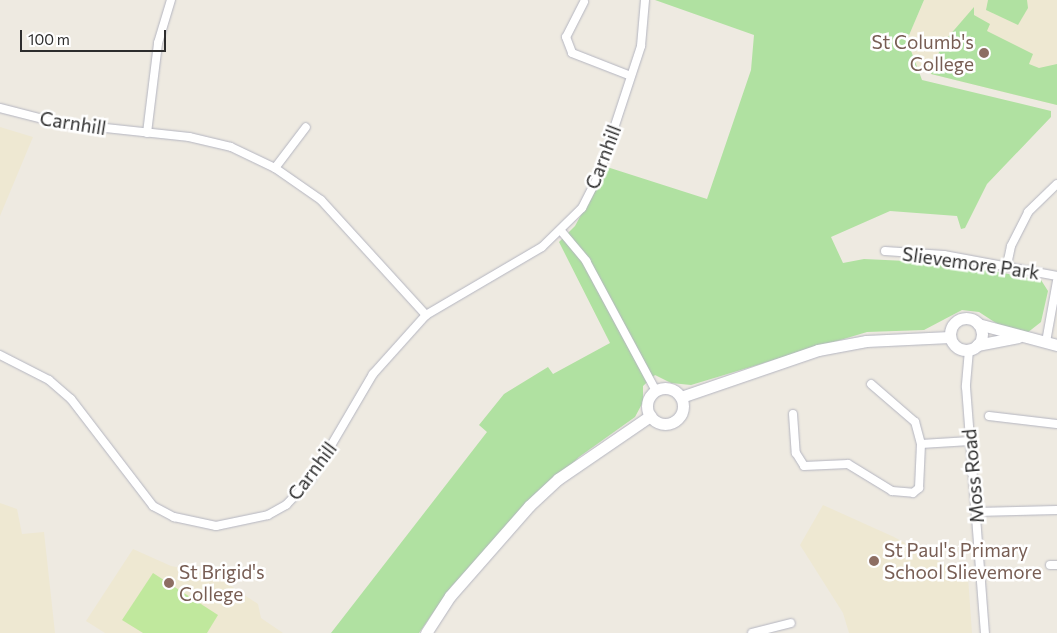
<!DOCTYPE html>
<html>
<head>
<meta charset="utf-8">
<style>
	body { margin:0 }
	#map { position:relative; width:1057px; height:633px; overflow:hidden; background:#eeeae1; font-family:Commissioner,sans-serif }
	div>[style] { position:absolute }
	.education>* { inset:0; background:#eee8d2 }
	.green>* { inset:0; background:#b0e1a1 }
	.pitch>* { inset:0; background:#c0e89d }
	.roads { filter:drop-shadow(0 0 1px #b4b5c0) drop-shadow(0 0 1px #b4b5c0) }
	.street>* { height:8px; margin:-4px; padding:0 4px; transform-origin:4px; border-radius:4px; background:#fff }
	.secondary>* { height:11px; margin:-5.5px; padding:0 5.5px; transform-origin:5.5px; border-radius:5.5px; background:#fff }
	.secondary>.ring { margin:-5.5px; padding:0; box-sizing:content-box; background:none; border:11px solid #fff; border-radius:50% }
	.dots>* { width:14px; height:14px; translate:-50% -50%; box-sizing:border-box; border:2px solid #fff; border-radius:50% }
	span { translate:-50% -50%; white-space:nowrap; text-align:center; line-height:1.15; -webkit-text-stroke:5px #fff; paint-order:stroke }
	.education-label { font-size:19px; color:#785e54 }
	.right { translate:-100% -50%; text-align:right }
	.left { translate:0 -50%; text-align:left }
	.street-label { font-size:19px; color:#2d2d2d }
	.scale { position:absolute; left:20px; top:30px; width:146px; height:22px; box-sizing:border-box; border:2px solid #2d2d2d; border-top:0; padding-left:6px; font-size:15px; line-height:18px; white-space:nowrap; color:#2d2d2d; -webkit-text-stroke:4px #fff; paint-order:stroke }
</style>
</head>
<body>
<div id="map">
	<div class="education">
		<div style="clip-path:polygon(924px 0,1057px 0,1057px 105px,931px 74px,917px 66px,907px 40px)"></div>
		<div style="clip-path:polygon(0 127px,33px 137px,0 216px)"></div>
		<div style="clip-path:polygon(0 503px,17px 509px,22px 534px,44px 532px,55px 633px,0 633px)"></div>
		<div style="clip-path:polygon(823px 505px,894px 537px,968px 577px,972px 633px,849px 633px,843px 613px,800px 545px)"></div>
		<div style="clip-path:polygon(133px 549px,171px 566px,212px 573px,258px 604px,261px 618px,283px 633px,105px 633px,86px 621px)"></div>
	</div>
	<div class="green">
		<div style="clip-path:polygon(655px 0,924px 0,907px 40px,922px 80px,1051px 111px,1051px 117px,987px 184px,965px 228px,961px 229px,957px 216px,890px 211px,831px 237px,843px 263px,864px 259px,949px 263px,1041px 280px,1048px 291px,1041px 322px,1027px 333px,999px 325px,979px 312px,962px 310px,924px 330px,867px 332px,691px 385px,671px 383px,655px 375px,643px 386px,643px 402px,635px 417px,579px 457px,451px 587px,419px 633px,331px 633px,487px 432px,479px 425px,504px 394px,548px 367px,553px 374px,610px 343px,559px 242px,575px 226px,607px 167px,707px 199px,751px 70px,754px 35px)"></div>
		<div style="clip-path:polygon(988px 0,1027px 0,1028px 8px,1018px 25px,986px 10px)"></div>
		<div style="clip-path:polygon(974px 7px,974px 15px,990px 24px,987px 31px,1033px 54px,1029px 64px,1039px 68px,1057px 64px,1057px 105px,931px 74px,942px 44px)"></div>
	</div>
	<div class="pitch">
		<div style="clip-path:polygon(153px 573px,218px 615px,207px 633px,143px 633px,122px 620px)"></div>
	</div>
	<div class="roads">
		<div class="street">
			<div style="left:584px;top:2px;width:39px;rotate:117deg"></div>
			<div style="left:566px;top:37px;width:17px;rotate:69deg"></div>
			<div style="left:572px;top:53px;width:63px;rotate:21.3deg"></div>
			<div style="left:0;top:108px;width:61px;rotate:14.3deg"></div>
			<div style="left:59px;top:123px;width:131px;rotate:6.1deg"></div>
			<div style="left:189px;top:137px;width:43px;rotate:13.4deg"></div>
			<div style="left:231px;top:147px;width:49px;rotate:25.5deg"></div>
			<div style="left:275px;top:168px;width:56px;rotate:34.8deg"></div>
			<div style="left:321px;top:200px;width:156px;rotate:47.6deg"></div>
			<div style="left:147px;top:133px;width:91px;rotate:-83deg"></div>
			<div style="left:158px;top:43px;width:45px;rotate:-73.2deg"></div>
			<div style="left:275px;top:168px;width:51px;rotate:-52.9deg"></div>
			<div style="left:562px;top:232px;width:38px;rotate:50deg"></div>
			<div style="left:586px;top:261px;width:148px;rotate:61.7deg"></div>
			<div style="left:885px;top:251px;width:59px;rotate:3.9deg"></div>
			<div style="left:944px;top:255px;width:115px;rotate:10.5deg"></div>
			<div style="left:1007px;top:265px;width:19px;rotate:-78deg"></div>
			<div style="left:1011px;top:246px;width:38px;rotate:-63deg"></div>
			<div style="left:1028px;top:212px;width:40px;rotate:-44deg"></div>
			<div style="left:1046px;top:342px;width:62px;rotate:-79.8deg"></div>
			<div style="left:969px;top:350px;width:37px;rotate:95deg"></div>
			<div style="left:966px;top:387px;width:247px;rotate:85.6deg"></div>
			<div style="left:0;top:355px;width:55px;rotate:27deg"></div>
			<div style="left:49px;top:380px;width:29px;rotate:41deg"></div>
			<div style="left:71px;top:399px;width:135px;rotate:52.5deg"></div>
			<div style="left:153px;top:506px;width:24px;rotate:28deg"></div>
			<div style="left:174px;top:517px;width:43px;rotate:12.1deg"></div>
			<div style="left:216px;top:526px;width:53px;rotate:-11.9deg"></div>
			<div style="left:268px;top:515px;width:21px;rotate:-29deg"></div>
			<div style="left:286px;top:505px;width:37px;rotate:-46deg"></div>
			<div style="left:312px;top:478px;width:121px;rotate:-59.6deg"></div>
			<div style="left:373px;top:374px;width:79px;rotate:-48.1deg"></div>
			<div style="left:426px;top:315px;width:134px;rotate:-30.4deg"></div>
			<div style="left:542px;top:247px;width:56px;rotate:-44.3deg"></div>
			<div style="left:582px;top:208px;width:38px;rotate:-63deg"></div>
			<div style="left:599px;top:174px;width:135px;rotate:-71.8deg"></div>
			<div style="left:641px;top:46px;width:46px;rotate:-85deg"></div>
			<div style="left:793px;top:414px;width:39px;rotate:86deg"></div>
			<div style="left:796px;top:453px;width:15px;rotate:58deg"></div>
			<div style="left:804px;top:466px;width:44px;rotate:-2.6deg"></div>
			<div style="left:848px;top:464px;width:52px;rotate:31.5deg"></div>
			<div style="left:892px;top:491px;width:21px;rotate:5deg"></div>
			<div style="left:913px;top:493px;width:8px;rotate:-40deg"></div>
			<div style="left:919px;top:488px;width:44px;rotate:-87.4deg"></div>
			<div style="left:921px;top:444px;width:23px;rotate:-105deg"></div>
			<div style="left:915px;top:422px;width:58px;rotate:-139.2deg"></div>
			<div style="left:989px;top:416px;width:68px;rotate:6.7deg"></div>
			<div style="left:921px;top:444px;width:49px;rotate:-3.5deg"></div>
			<div style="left:976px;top:512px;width:81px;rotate:-1.4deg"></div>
			<div style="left:1050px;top:565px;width:7px"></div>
			<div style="left:752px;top:633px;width:40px;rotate:-14.4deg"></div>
		</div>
		<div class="secondary">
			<div class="ring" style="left:950px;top:318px;width:21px;height:21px"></div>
			<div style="left:978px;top:324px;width:82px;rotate:14.9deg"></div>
			<div style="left:977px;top:345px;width:42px;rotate:-11deg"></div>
			<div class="ring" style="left:647px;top:388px;width:25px;height:25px"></div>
			<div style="left:681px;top:397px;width:145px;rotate:-18.9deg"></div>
			<div style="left:818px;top:350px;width:49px;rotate:-10.6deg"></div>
			<div style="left:866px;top:341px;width:84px;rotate:-2.7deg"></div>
			<div style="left:426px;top:633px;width:44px;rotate:-57deg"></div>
			<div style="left:450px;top:596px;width:120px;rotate:-48.7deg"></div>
			<div style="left:529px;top:506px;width:40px;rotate:-43deg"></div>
			<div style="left:558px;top:479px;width:112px;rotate:-34.4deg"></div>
		</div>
	</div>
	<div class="dots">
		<div style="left:984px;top:53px;background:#8d6e63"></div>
		<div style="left:874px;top:561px;background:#8d6e63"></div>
		<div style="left:169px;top:583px;background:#8d6e63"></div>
	</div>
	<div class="education-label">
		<span class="right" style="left:974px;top:53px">St Columb's<br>College</span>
		<span class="left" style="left:884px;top:561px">St Paul's Primary<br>School Slievemore</span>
		<span class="left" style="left:179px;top:583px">St Brigid's<br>College</span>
	</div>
	<div class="street-label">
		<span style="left:73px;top:123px;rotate:9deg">Carnhill</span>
		<span style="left:603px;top:157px;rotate:-69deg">Carnhill</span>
		<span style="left:971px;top:263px;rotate:8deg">Slievemore Park</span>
		<span style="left:312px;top:471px;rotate:-53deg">Carnhill</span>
		<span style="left:973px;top:476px;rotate:-95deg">Moss Road</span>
	</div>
	<div class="scale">100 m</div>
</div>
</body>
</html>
